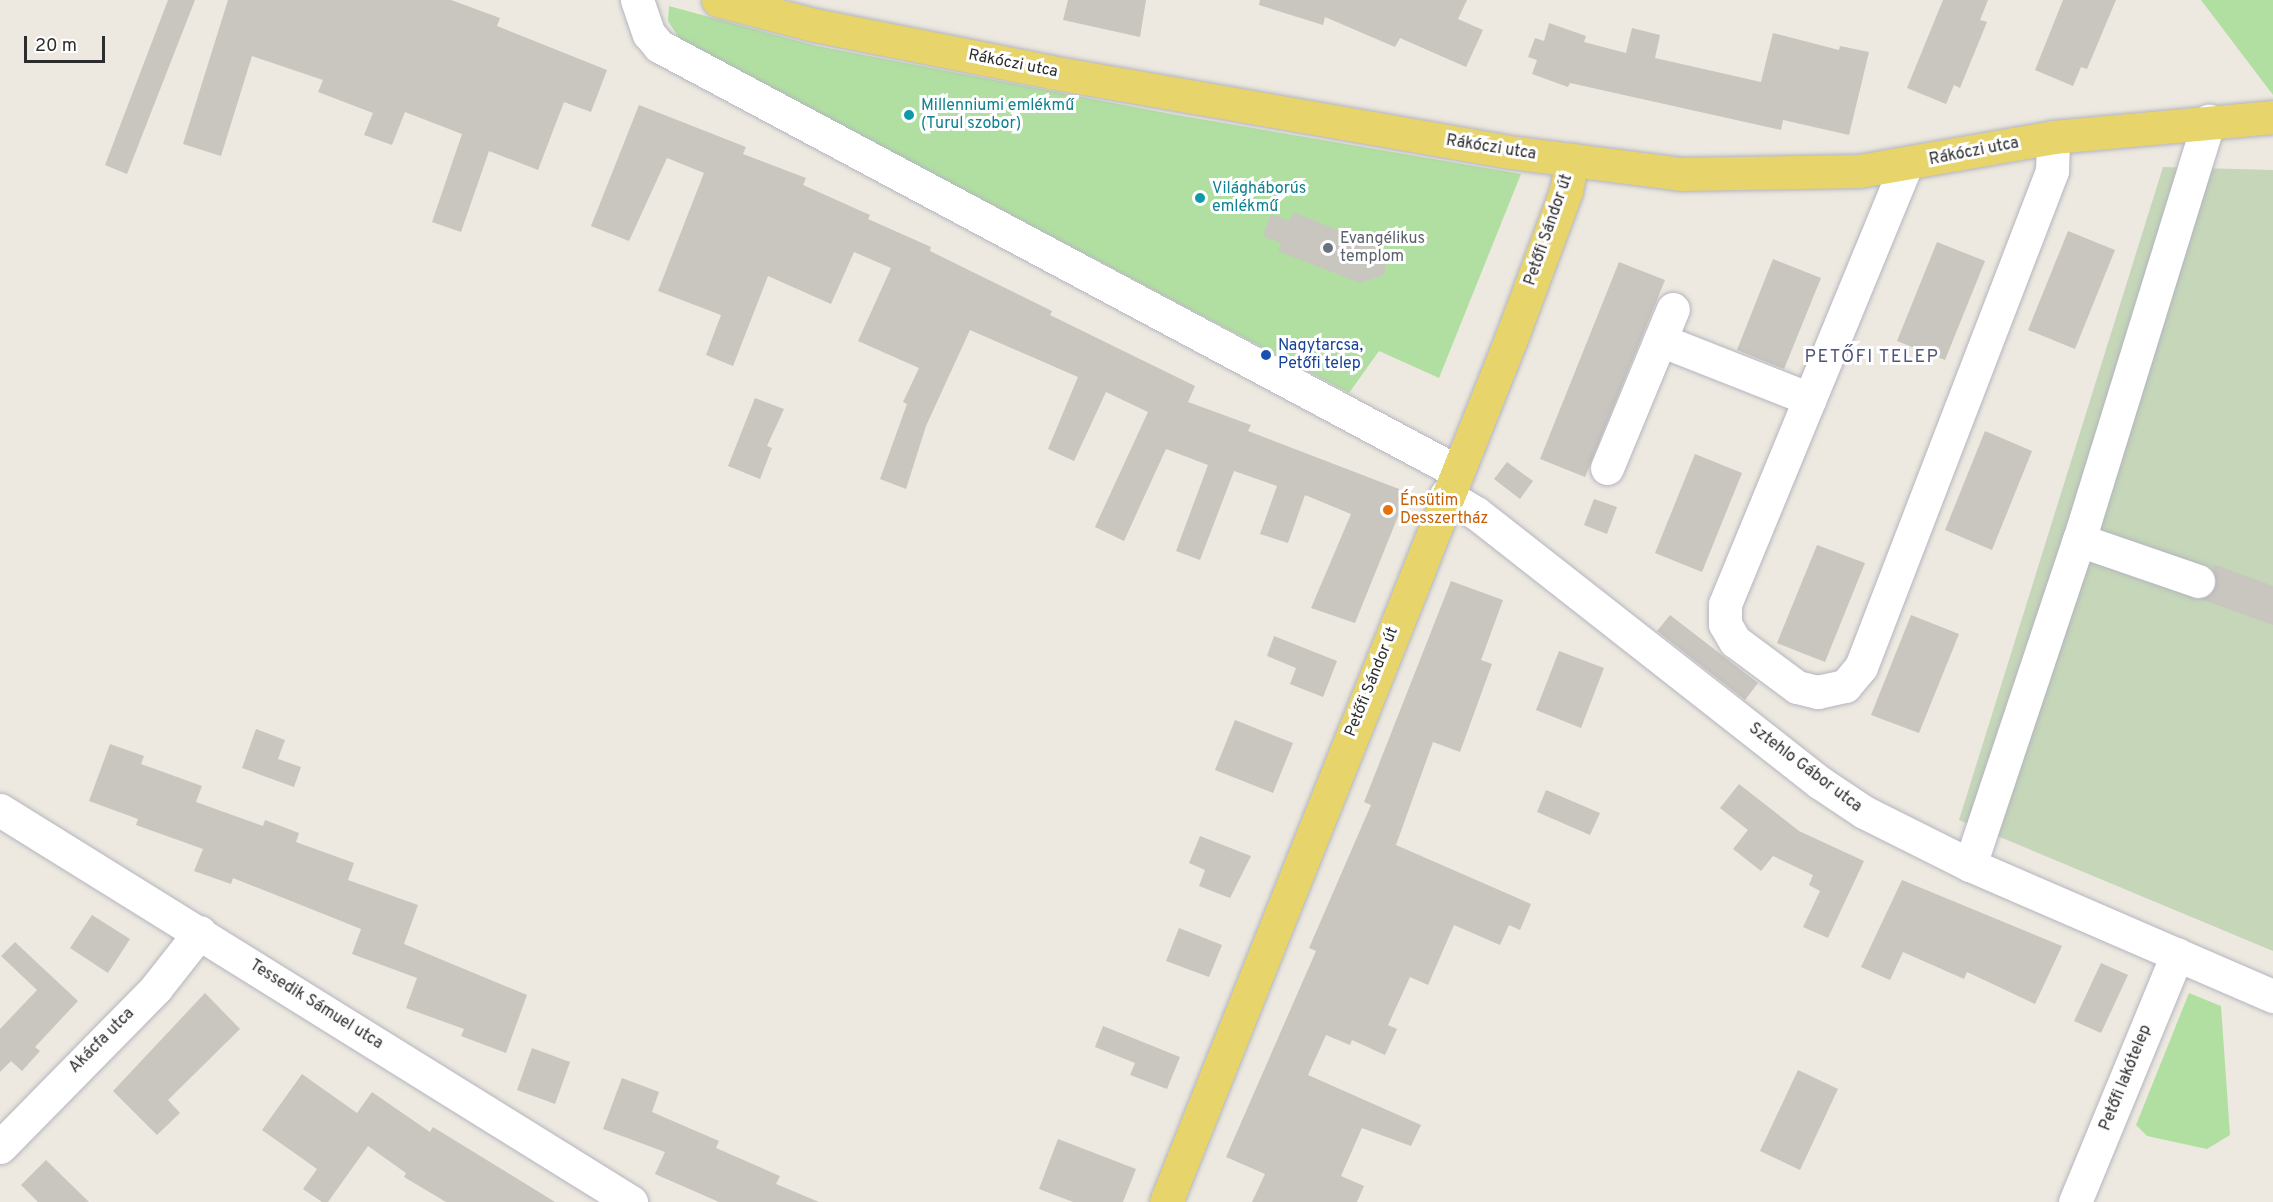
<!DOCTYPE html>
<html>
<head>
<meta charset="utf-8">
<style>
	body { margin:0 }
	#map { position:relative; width:2273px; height:1202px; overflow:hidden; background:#ede9e0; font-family:Overpass,sans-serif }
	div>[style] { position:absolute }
	.green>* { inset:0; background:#b1dfa1 }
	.cemetery>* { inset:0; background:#c5d6b9 }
	.building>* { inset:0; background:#c9c5bf }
	.roads { filter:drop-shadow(0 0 2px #b4b5bf) drop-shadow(0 0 2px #b4b5bf) }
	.minor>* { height:33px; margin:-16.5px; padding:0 16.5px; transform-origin:16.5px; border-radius:16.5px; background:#fff }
	.major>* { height:33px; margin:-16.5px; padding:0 16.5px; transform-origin:16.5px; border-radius:16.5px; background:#e7d46b }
	.dots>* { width:16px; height:16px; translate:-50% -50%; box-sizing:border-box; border:3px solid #fff; border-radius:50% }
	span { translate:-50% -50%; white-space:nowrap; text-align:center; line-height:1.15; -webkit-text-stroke:6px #fff; paint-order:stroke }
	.street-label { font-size:16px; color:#2d2d2d }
	.culture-label { font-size:16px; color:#0d838f }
	.left { translate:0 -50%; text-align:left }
	.worship-label { font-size:16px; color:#5b616d }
	.transit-label { font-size:16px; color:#164399 }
	.food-label { font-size:16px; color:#c56008 }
	.neighbourhood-label { font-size:18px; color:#50547b; letter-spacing:1.5px }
	.scale { position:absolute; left:24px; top:36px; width:81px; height:27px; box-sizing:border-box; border:3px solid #2d2d2d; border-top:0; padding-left:8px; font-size:18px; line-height:21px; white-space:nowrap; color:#2d2d2d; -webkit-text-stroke:4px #fff; paint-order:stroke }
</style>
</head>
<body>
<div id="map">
	<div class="green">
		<div style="clip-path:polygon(2201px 0,2273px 0,2273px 95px)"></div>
		<div style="clip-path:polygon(669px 6px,817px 46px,1171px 114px,1521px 174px,1439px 378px,1379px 351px,1349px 393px,681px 41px,668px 21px)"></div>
		<div style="clip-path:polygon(2189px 993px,2221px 1006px,2230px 1135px,2207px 1149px,2147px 1136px,2136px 1125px)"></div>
	</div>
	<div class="cemetery">
		<div style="clip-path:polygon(2163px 167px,2273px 170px,2273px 951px,1959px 820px)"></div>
	</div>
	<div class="building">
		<div style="clip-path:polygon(168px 0,195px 0,127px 174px,105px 165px)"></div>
		<div style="clip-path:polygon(228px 0,451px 0,500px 18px,497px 26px,607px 70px,591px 112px,564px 102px,538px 170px,489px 151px,461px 232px,432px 222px,462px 134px,405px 112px,392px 145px,364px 135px,373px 113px,318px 92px,323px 80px,252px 56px,221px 156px,183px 144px)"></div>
		<div style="clip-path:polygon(1068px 0,1146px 0,1140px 37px,1063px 20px)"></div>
		<div style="clip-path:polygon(1260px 0,1467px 0,1458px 19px,1483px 30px,1466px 67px,1400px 38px,1395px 47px,1325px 17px,1323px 25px,1259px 5px)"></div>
		<div style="clip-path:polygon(1943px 0,1988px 0,1980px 20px,1987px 22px,1960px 88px,1954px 85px,1946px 104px,1907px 88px)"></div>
		<div style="clip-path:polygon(2063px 0,2116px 0,2087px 69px,2081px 67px,2073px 86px,2035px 70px)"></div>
		<div style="clip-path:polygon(1549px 23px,1586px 36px,1584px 42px,1626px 53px,1632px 28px,1660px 35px,1655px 58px,1761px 82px,1773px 33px,1839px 50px,1840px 46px,1869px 52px,1849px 135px,1783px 120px,1781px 130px,1570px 83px,1568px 87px,1532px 74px,1537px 60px,1528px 57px,1535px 38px,1544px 41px)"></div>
		<div style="clip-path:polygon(639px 105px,746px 147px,743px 154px,806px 178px,803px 185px,870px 215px,868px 219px,931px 247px,930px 251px,1052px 311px,1050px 315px,1195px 386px,1188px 402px,1251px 425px,1248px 431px,1399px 489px,1403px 504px,1355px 623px,1311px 608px,1351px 514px,1305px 495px,1288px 543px,1260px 534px,1277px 486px,1234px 471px,1200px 560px,1176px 551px,1208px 465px,1166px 449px,1124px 541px,1095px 527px,1148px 412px,1106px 392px,1074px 461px,1048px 449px,1078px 377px,970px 330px,926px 426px,906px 489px,880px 479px,907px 404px,903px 402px,919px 368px,858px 341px,891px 268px,854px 252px,831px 304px,768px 276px,733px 366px,706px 355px,721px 315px,658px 291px,704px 173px,667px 158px,629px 241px,591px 226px)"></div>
		<div style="clip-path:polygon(1293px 212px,1372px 244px,1386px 263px,1384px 275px,1360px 283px,1278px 251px,1281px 243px,1263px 236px,1271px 214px,1290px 221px)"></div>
		<div style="clip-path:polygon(2068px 231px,2115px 250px,2075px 349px,2028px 330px)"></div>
		<div style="clip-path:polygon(1937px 242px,1985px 261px,1945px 360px,1897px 341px)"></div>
		<div style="clip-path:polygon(1773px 259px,1821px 278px,1784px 369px,1737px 350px)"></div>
		<div style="clip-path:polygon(1619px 262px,1665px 280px,1585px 477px,1540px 459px)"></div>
		<div style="clip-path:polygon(755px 398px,784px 409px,767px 446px,772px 448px,760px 479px,728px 466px)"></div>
		<div style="clip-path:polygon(1985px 431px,2032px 451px,1992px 550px,1945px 530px)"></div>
		<div style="clip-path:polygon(1695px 454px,1742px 473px,1702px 572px,1655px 553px)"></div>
		<div style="clip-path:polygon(1507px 462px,1533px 481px,1520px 499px,1494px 479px)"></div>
		<div style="clip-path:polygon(1594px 499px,1617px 507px,1607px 534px,1584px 525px)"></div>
		<div style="clip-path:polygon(1817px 545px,1865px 563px,1825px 662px,1777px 643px)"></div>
		<div style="clip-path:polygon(2213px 564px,2273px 586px,2273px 625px,2201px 599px,2216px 587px)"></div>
		<div style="clip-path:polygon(1451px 581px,1503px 600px,1481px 660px,1492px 664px,1460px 752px,1433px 742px,1396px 845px,1531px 904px,1520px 930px,1509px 925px,1500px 945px,1454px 925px,1428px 985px,1410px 977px,1388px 1025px,1397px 1029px,1385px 1055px,1352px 1040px,1350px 1045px,1326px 1035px,1308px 1075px,1421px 1125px,1411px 1146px,1362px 1128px,1341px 1176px,1364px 1186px,1357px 1202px,1252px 1202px,1265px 1174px,1226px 1157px,1316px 951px,1309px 948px,1371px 805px,1364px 802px)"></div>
		<div style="clip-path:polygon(1670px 615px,1758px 683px,1745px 700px,1657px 631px)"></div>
		<div style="clip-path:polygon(1911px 615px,1959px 634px,1919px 733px,1871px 715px)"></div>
		<div style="clip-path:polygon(1274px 636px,1337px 661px,1323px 697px,1290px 684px,1296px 668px,1267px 656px)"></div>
		<div style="clip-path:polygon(1559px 651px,1604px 668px,1581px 728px,1536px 710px)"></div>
		<div style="clip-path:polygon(1235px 720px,1293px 743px,1273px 793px,1215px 770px)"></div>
		<div style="clip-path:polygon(256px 729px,285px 740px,278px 759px,301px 767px,294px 787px,242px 768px)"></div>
		<div style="clip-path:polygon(110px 744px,144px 756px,141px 764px,202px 786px,196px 802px,263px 826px,265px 820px,299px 833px,296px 842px,354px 863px,348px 880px,418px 905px,404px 944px,527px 995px,506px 1053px,461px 1036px,464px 1029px,406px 1008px,417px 978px,352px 954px,361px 929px,233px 878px,231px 884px,194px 871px,203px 849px,136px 825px,138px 819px,89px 801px)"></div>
		<div style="clip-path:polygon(1739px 784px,1799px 831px,1864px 861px,1828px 938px,1803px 927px,1820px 891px,1809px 885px,1813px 875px,1773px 856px,1761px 871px,1733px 849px,1748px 830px,1720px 808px)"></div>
		<div style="clip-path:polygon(1546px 790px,1600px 813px,1590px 835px,1537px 812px)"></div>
		<div style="clip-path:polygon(1200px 836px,1251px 856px,1230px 898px,1199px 886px,1205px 870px,1189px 863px)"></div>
		<div style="clip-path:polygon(1902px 880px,2062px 946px,2035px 1004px,1967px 972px,1964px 979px,1903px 952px,1890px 980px,1861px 967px)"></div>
		<div style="clip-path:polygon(92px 915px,130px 939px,108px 973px,70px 948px)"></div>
		<div style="clip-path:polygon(1179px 928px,1222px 945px,1209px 977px,1166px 961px)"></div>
		<div style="clip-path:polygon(15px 942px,78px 1001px,35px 1047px,40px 1051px,22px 1071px,11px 1061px,0 1072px,0 1029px,37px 990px,1px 956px)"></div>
		<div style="clip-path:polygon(2101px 963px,2128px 975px,2101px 1033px,2074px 1021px)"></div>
		<div style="clip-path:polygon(205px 993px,240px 1029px,168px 1100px,180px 1113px,157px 1135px,113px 1091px)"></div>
		<div style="clip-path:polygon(1103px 1026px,1180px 1057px,1167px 1089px,1130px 1075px,1135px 1063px,1095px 1047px)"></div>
		<div style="clip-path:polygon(532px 1048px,570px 1062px,555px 1104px,517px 1090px)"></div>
		<div style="clip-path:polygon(1798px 1070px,1838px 1089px,1800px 1170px,1760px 1151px)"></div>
		<div style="clip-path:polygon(302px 1074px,357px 1113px,372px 1092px,430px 1132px,433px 1127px,555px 1202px,446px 1202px,404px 1177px,406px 1173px,368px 1146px,328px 1202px,322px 1202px,303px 1189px,317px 1169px,262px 1130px)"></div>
		<div style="clip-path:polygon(622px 1078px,659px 1092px,652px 1112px,719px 1141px,716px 1148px,780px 1176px,776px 1184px,819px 1202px,719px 1202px,655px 1174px,665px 1152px,603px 1129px)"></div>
		<div style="clip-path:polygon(1058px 1139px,1136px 1169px,1123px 1202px,1073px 1202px,1039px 1189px)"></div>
		<div style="clip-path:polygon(46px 1160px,89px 1202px,38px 1202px,21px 1185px)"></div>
	</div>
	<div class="roads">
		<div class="minor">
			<div style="left:637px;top:0;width:36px;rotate:71deg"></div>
			<div style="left:649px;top:34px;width:16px;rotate:50deg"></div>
			<div style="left:659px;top:46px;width:903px;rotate:28.07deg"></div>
			<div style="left:1906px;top:165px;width:475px;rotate:112.4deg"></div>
			<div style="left:1725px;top:604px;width:20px;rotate:90deg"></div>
			<div style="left:1725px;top:624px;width:20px;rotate:60deg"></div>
			<div style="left:1735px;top:641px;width:77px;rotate:36.6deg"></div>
			<div style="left:1797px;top:687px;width:21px;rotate:14deg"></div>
			<div style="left:1817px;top:692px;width:29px;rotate:-12deg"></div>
			<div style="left:1845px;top:686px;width:25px;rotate:-50deg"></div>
			<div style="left:1861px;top:667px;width:532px;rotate:-68.94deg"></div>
			<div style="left:2052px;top:171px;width:34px;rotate:-88deg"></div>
			<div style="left:1660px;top:340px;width:161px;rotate:21.5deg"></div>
			<div style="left:1607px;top:468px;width:172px;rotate:-67.5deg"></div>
			<div style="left:1446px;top:495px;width:35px;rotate:31deg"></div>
			<div style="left:1476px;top:513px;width:436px;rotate:38.1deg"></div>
			<div style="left:1819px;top:782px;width:54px;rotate:33.7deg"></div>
			<div style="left:1864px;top:812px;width:119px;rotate:26.6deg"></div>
			<div style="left:1970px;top:865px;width:330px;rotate:23.4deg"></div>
			<div style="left:2079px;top:540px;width:126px;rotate:19deg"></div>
			<div style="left:0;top:810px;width:743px;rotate:31.85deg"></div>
			<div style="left:1970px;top:865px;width:343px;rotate:-71.5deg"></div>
			<div style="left:2079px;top:540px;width:439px;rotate:-72.8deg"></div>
			<div style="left:0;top:1147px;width:223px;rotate:-45.5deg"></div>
			<div style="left:156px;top:988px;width:71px;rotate:-51.8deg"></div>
			<div style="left:2075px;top:1202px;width:268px;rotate:-67.6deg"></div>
		</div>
		<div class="major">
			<div style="left:718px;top:0;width:99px;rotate:14.6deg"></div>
			<div style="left:814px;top:25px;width:242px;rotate:11.2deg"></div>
			<div style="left:1051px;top:72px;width:458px;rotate:9.9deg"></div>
			<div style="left:1502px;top:151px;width:180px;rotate:7.3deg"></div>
			<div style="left:1681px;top:174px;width:178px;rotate:-1deg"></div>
			<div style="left:1859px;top:171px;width:197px;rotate:-9.9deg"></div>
			<div style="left:2053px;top:137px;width:221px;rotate:-5.2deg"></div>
			<div style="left:1166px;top:1202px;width:929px;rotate:-68.21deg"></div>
			<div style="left:1511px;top:339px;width:158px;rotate:-69.6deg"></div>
			<div style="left:1566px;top:191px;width:32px;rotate:-79deg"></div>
		</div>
	</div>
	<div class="dots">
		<div style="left:909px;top:115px;background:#0f9aa8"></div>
		<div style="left:1200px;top:198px;background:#0f9aa8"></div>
		<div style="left:1328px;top:248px;background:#6b7280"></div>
		<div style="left:1266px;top:355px;background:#1a4fb4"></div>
		<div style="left:1388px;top:510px;background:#e8710a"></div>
	</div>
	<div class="street-label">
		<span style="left:1013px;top:64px;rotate:11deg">Rákóczi utca</span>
		<span style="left:1491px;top:148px;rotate:9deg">Rákóczi utca</span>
		<span style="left:1974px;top:152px;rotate:-11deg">Rákóczi utca</span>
		<span style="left:1549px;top:230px;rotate:-71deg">Petőfi Sándor út</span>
		<span style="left:1372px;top:682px;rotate:-68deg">Petőfi Sándor út</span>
		<span style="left:1805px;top:768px;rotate:37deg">Sztehlo Gábor utca</span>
		<span style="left:316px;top:1005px;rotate:32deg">Tessedik Sámuel utca</span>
		<span style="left:102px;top:1041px;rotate:-45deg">Akácfa utca</span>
		<span style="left:2126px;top:1078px;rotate:-68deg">Petőfi lakótelep</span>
	</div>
	<div class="culture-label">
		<span class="left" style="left:921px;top:115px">Millenniumi emlékmű<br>(Turul szobor)</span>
		<span class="left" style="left:1212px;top:198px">Világháborús<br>emlékmű</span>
	</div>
	<div class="worship-label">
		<span class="left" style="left:1340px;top:248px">Evangélikus<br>templom</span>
	</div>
	<div class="transit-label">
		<span class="left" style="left:1278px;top:355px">Nagytarcsa,<br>Petőfi telep</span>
	</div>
	<div class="food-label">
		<span class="left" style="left:1400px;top:510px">Énsütim<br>Desszertház</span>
	</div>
	<div class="neighbourhood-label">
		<span style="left:1872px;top:358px">PETŐFI TELEP</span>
	</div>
	<div class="scale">20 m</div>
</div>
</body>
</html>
